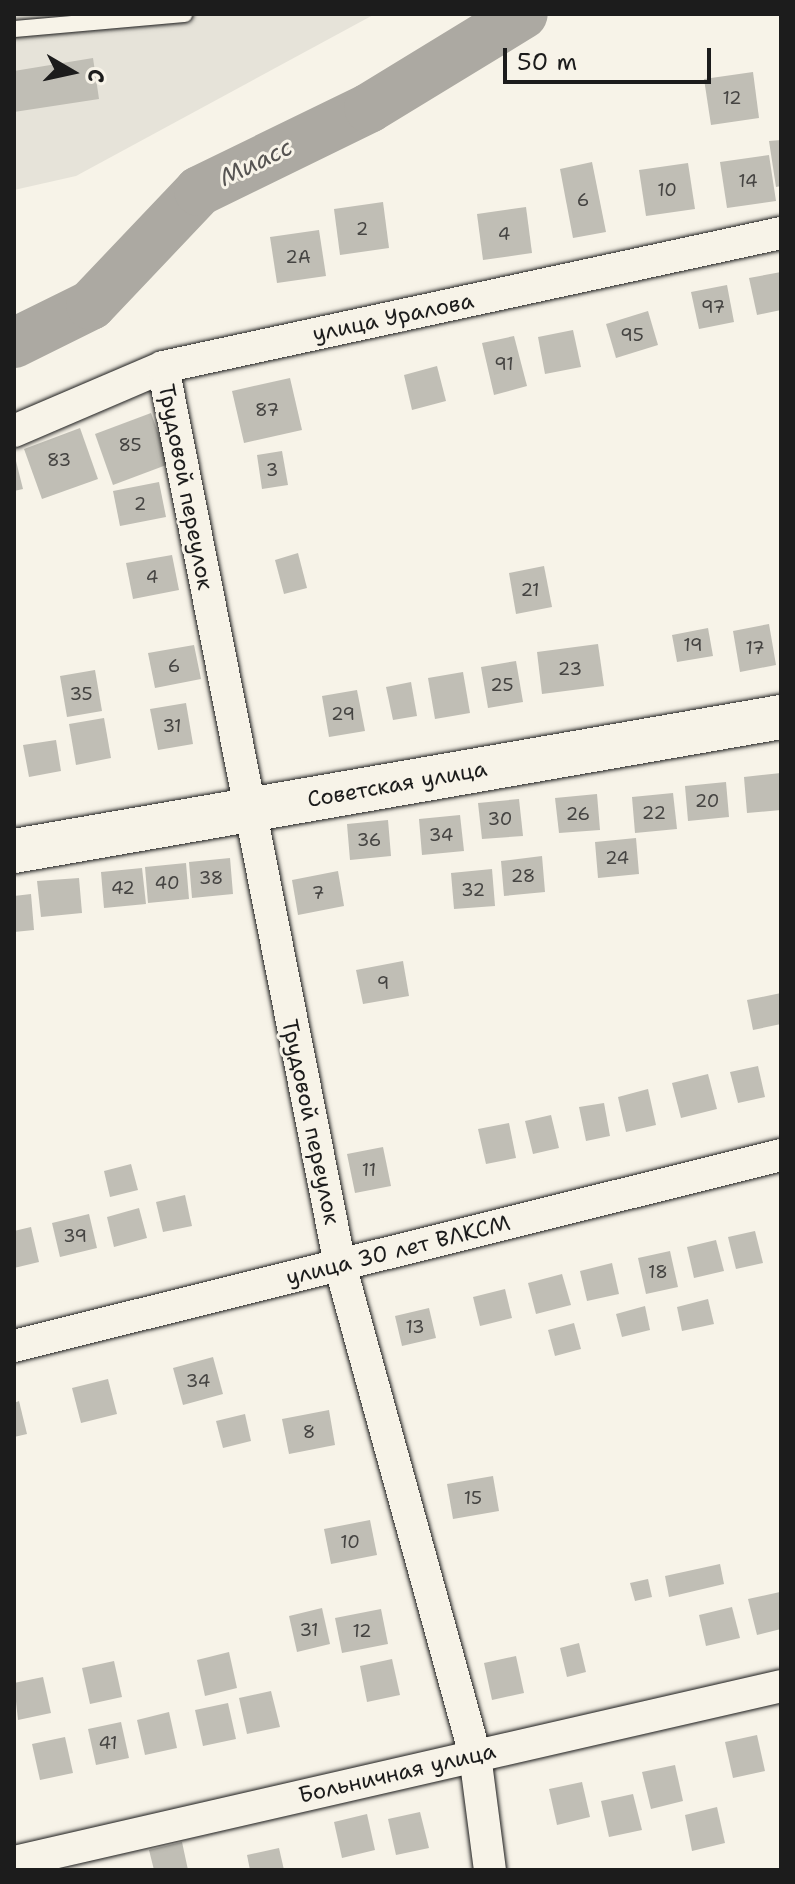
<!DOCTYPE html>
<html>
<head>
<meta charset="utf-8">
<style>
	body { margin:0 }
	#map { position:relative; width:795px; height:1884px; overflow:hidden; background:#f7f3e8; font-family:"Shantell Sans",sans-serif }
	div>[style] { position:absolute }
	.built>* { inset:0; background:#e6e3d9 }
	.river>* { height:50px; margin:-25px; padding:0 25px; transform-origin:25px; border-radius:25px; background:#aca9a2 }
	.building>* { inset:0; background:#c0beb5 }
	.roads { filter:drop-shadow(0 0 2px #1c1c1c) drop-shadow(0 0 2px #1c1c1c) }
	.lane>* { height:16px; margin:-8px; padding:0 8px; transform-origin:8px; border-radius:8px; background:#f7f3e8 }
	.street>* { height:32px; margin:-16px; padding:0 16px; transform-origin:16px; border-radius:16px; background:#f7f3e8 }
	.primary>* { height:44px; margin:-22px; padding:0 22px; transform-origin:22px; border-radius:22px; background:#f7f3e8 }
	span { translate:-50% -50%; white-space:nowrap; text-align:center; line-height:1.15; -webkit-text-stroke:6px #f7f3e8; paint-order:stroke }
	.number-label { font-size:18px; color:#454442 }
	.number-label span { -webkit-text-stroke-width:0 }
	.street-label { font-size:22px; color:#1c1c1c }
	.water-label { font-size:24px; color:#565452; font-style:italic }
	.frame { position:absolute; inset:0; border:16px solid #1c1c1c; pointer-events:none }
	.north { position:absolute; left:32px; top:32px; width:80px; height:80px; -webkit-text-stroke:6px #f7f3e8; paint-order:stroke; rotate:99deg; font-size:22px; font-weight:700; line-height:32px; text-align:center; color:#1c1c1c }
	.north::after { content:''; display:block; margin:auto; width:28px; height:36px; background:#1c1c1c; clip-path:polygon(50% 0,100% 100%,50% 72%,0 100%) }
	.scale { position:absolute; left:503px; top:48px; width:208px; height:36px; box-sizing:border-box; border:4px solid #1c1c1c; border-top:0; padding-left:10px; font-size:24px; line-height:28px; white-space:nowrap; color:#1c1c1c; -webkit-text-stroke:6px #f7f3e8; paint-order:stroke }
</style>
</head>
<body>
<div id="map">
	<div class="built">
		<div style="clip-path:polygon(14px 14px,375px 14px,76px 176px,14px 190px)"></div>
	</div>
	<div class="river">
		<div style="left:14px;top:343px;width:86px;rotate:-26.3deg"></div>
		<div style="left:91px;top:305px;width:157px;rotate:-46.5deg"></div>
		<div style="left:199px;top:191px;width:189px;rotate:-26deg"></div>
		<div style="left:369px;top:108px;width:180px;rotate:-31.4deg"></div>
	</div>
	<div class="building">
		<div style="clip-path:polygon(93px 58px,99px 99px,14px 112px,14px 71px)"></div>
		<div style="clip-path:polygon(753px 72px,759px 118px,711px 125px,704px 79px)"></div>
		<div style="clip-path:polygon(781px 140px,781px 186px,776px 187px,769px 141px)"></div>
		<div style="clip-path:polygon(769px 155px,776px 201px,727px 208px,720px 162px)"></div>
		<div style="clip-path:polygon(592px 162px,606px 232px,573px 238px,560px 169px)"></div>
		<div style="clip-path:polygon(688px 163px,695px 209px,646px 216px,639px 170px)"></div>
		<div style="clip-path:polygon(383px 202px,389px 248px,340px 255px,334px 209px)"></div>
		<div style="clip-path:polygon(526px 207px,532px 253px,483px 260px,477px 214px)"></div>
		<div style="clip-path:polygon(319px 230px,326px 276px,277px 283px,270px 237px)"></div>
		<div style="clip-path:polygon(781px 272px,781px 310px,757px 315px,749px 278px)"></div>
		<div style="clip-path:polygon(727px 285px,734px 322px,699px 329px,691px 292px)"></div>
		<div style="clip-path:polygon(648px 311px,658px 345px,616px 358px,606px 324px)"></div>
		<div style="clip-path:polygon(573px 330px,581px 367px,545px 374px,538px 337px)"></div>
		<div style="clip-path:polygon(514px 336px,527px 386px,494px 395px,482px 343px)"></div>
		<div style="clip-path:polygon(437px 366px,446px 401px,412px 410px,404px 375px)"></div>
		<div style="clip-path:polygon(290px 378px,302px 430px,244px 443px,232px 391px)"></div>
		<div style="clip-path:polygon(151px 413px,169px 464px,113px 485px,95px 434px)"></div>
		<div style="clip-path:polygon(80px 428px,98px 479px,42px 499px,24px 449px)"></div>
		<div style="clip-path:polygon(282px 451px,288px 485px,262px 489px,257px 455px)"></div>
		<div style="clip-path:polygon(14px 453px,23px 489px,14px 491px)"></div>
		<div style="clip-path:polygon(159px 482px,166px 517px,120px 526px,113px 491px)"></div>
		<div style="clip-path:polygon(298px 553px,307px 588px,284px 594px,275px 560px)"></div>
		<div style="clip-path:polygon(172px 555px,179px 590px,133px 599px,126px 563px)"></div>
		<div style="clip-path:polygon(544px 566px,552px 607px,516px 614px,509px 573px)"></div>
		<div style="clip-path:polygon(769px 624px,776px 665px,740px 672px,733px 631px)"></div>
		<div style="clip-path:polygon(708px 628px,713px 656px,677px 662px,672px 635px)"></div>
		<div style="clip-path:polygon(598px 644px,604px 686px,542px 694px,537px 652px)"></div>
		<div style="clip-path:polygon(194px 645px,201px 679px,155px 688px,148px 653px)"></div>
		<div style="clip-path:polygon(516px 661px,523px 702px,488px 708px,481px 667px)"></div>
		<div style="clip-path:polygon(95px 670px,102px 711px,67px 717px,60px 676px)"></div>
		<div style="clip-path:polygon(463px 672px,470px 713px,435px 719px,428px 678px)"></div>
		<div style="clip-path:polygon(411px 682px,417px 716px,393px 720px,386px 687px)"></div>
		<div style="clip-path:polygon(357px 690px,365px 731px,329px 737px,322px 696px)"></div>
		<div style="clip-path:polygon(186px 703px,193px 744px,158px 750px,150px 709px)"></div>
		<div style="clip-path:polygon(104px 718px,111px 758px,76px 765px,69px 724px)"></div>
		<div style="clip-path:polygon(56px 740px,61px 771px,29px 777px,23px 745px)"></div>
		<div style="clip-path:polygon(781px 773px,781px 810px,747px 813px,744px 777px)"></div>
		<div style="clip-path:polygon(726px 782px,729px 817px,688px 821px,685px 786px)"></div>
		<div style="clip-path:polygon(673px 793px,677px 829px,635px 833px,632px 797px)"></div>
		<div style="clip-path:polygon(597px 794px,600px 830px,559px 833px,555px 798px)"></div>
		<div style="clip-path:polygon(519px 799px,523px 836px,482px 839px,478px 803px)"></div>
		<div style="clip-path:polygon(460px 815px,464px 851px,422px 855px,419px 819px)"></div>
		<div style="clip-path:polygon(388px 820px,391px 856px,350px 860px,347px 824px)"></div>
		<div style="clip-path:polygon(636px 838px,639px 874px,598px 878px,595px 842px)"></div>
		<div style="clip-path:polygon(542px 856px,545px 892px,504px 896px,501px 861px)"></div>
		<div style="clip-path:polygon(230px 858px,233px 894px,192px 898px,189px 862px)"></div>
		<div style="clip-path:polygon(186px 863px,189px 899px,148px 903px,145px 867px)"></div>
		<div style="clip-path:polygon(142px 868px,146px 904px,104px 908px,101px 872px)"></div>
		<div style="clip-path:polygon(492px 869px,495px 906px,454px 909px,451px 873px)"></div>
		<div style="clip-path:polygon(338px 871px,344px 906px,298px 915px,292px 880px)"></div>
		<div style="clip-path:polygon(79px 878px,82px 913px,41px 917px,37px 881px)"></div>
		<div style="clip-path:polygon(31px 894px,34px 930px,14px 932px,14px 896px)"></div>
		<div style="clip-path:polygon(403px 961px,409px 996px,363px 1004px,356px 970px)"></div>
		<div style="clip-path:polygon(781px 993px,781px 1024px,753px 1030px,747px 1000px)"></div>
		<div style="clip-path:polygon(758px 1066px,765px 1097px,738px 1103px,730px 1072px)"></div>
		<div style="clip-path:polygon(708px 1074px,717px 1109px,681px 1118px,672px 1083px)"></div>
		<div style="clip-path:polygon(648px 1089px,656px 1125px,626px 1132px,618px 1097px)"></div>
		<div style="clip-path:polygon(604px 1103px,610px 1136px,586px 1141px,579px 1107px)"></div>
		<div style="clip-path:polygon(551px 1115px,559px 1148px,533px 1154px,525px 1121px)"></div>
		<div style="clip-path:polygon(509px 1123px,516px 1158px,486px 1164px,478px 1129px)"></div>
		<div style="clip-path:polygon(383px 1147px,391px 1186px,355px 1193px,347px 1154px)"></div>
		<div style="clip-path:polygon(131px 1164px,138px 1190px,110px 1197px,104px 1171px)"></div>
		<div style="clip-path:polygon(185px 1195px,192px 1226px,163px 1232px,156px 1202px)"></div>
		<div style="clip-path:polygon(139px 1208px,147px 1238px,114px 1247px,107px 1217px)"></div>
		<div style="clip-path:polygon(89px 1214px,97px 1248px,60px 1257px,52px 1223px)"></div>
		<div style="clip-path:polygon(31px 1227px,39px 1262px,14px 1268px,14px 1231px)"></div>
		<div style="clip-path:polygon(755px 1231px,763px 1263px,736px 1269px,728px 1237px)"></div>
		<div style="clip-path:polygon(716px 1240px,724px 1271px,694px 1278px,687px 1247px)"></div>
		<div style="clip-path:polygon(670px 1251px,678px 1287px,646px 1294px,638px 1258px)"></div>
		<div style="clip-path:polygon(612px 1263px,619px 1294px,587px 1301px,580px 1271px)"></div>
		<div style="clip-path:polygon(562px 1274px,571px 1305px,536px 1314px,528px 1283px)"></div>
		<div style="clip-path:polygon(505px 1289px,512px 1318px,480px 1326px,473px 1297px)"></div>
		<div style="clip-path:polygon(708px 1299px,714px 1324px,682px 1331px,677px 1307px)"></div>
		<div style="clip-path:polygon(645px 1306px,650px 1330px,622px 1337px,616px 1314px)"></div>
		<div style="clip-path:polygon(429px 1308px,436px 1338px,402px 1346px,395px 1316px)"></div>
		<div style="clip-path:polygon(574px 1323px,581px 1349px,555px 1356px,548px 1330px)"></div>
		<div style="clip-path:polygon(213px 1357px,223px 1394px,183px 1405px,173px 1368px)"></div>
		<div style="clip-path:polygon(108px 1379px,117px 1414px,81px 1423px,72px 1388px)"></div>
		<div style="clip-path:polygon(19px 1401px,27px 1434px,14px 1437px,14px 1403px)"></div>
		<div style="clip-path:polygon(329px 1410px,335px 1445px,289px 1454px,282px 1419px)"></div>
		<div style="clip-path:polygon(245px 1414px,251px 1441px,223px 1448px,216px 1421px)"></div>
		<div style="clip-path:polygon(493px 1476px,499px 1511px,453px 1519px,447px 1484px)"></div>
		<div style="clip-path:polygon(370px 1520px,377px 1555px,331px 1564px,324px 1529px)"></div>
		<div style="clip-path:polygon(720px 1564px,724px 1584px,669px 1597px,665px 1576px)"></div>
		<div style="clip-path:polygon(648px 1579px,652px 1597px,635px 1601px,630px 1583px)"></div>
		<div style="clip-path:polygon(780px 1592px,781px 1629px,757px 1635px,748px 1599px)"></div>
		<div style="clip-path:polygon(732px 1607px,740px 1638px,706px 1646px,699px 1615px)"></div>
		<div style="clip-path:polygon(322px 1608px,330px 1644px,297px 1652px,289px 1616px)"></div>
		<div style="clip-path:polygon(381px 1609px,388px 1644px,342px 1653px,335px 1618px)"></div>
		<div style="clip-path:polygon(579px 1643px,586px 1672px,567px 1677px,560px 1648px)"></div>
		<div style="clip-path:polygon(229px 1652px,237px 1688px,205px 1696px,197px 1660px)"></div>
		<div style="clip-path:polygon(516px 1656px,524px 1693px,492px 1700px,484px 1663px)"></div>
		<div style="clip-path:polygon(392px 1659px,400px 1695px,367px 1702px,360px 1666px)"></div>
		<div style="clip-path:polygon(114px 1661px,122px 1697px,90px 1704px,82px 1668px)"></div>
		<div style="clip-path:polygon(43px 1677px,51px 1713px,18px 1720px,14px 1683px)"></div>
		<div style="clip-path:polygon(271px 1691px,280px 1727px,247px 1734px,239px 1698px)"></div>
		<div style="clip-path:polygon(228px 1703px,236px 1739px,203px 1746px,195px 1710px)"></div>
		<div style="clip-path:polygon(169px 1712px,177px 1748px,145px 1755px,137px 1720px)"></div>
		<div style="clip-path:polygon(121px 1722px,129px 1758px,96px 1765px,88px 1729px)"></div>
		<div style="clip-path:polygon(757px 1735px,765px 1771px,733px 1778px,725px 1742px)"></div>
		<div style="clip-path:polygon(65px 1737px,73px 1773px,40px 1780px,32px 1744px)"></div>
		<div style="clip-path:polygon(675px 1765px,683px 1801px,651px 1809px,642px 1772px)"></div>
		<div style="clip-path:polygon(582px 1782px,590px 1817px,557px 1825px,549px 1789px)"></div>
		<div style="clip-path:polygon(633px 1794px,642px 1830px,609px 1837px,601px 1801px)"></div>
		<div style="clip-path:polygon(717px 1807px,725px 1843px,692px 1851px,685px 1815px)"></div>
		<div style="clip-path:polygon(420px 1812px,429px 1848px,396px 1855px,388px 1819px)"></div>
		<div style="clip-path:polygon(367px 1814px,375px 1850px,342px 1858px,334px 1822px)"></div>
		<div style="clip-path:polygon(182px 1842px,188px 1870px,154px 1870px,149px 1850px)"></div>
		<div style="clip-path:polygon(279px 1848px,284px 1870px,250px 1870px,247px 1855px)"></div>
	</div>
	<div class="roads">
		<div class="lane">
			<div style="left:14px;top:29px;width:171px;rotate:-5deg"></div>
		</div>
		<div class="street">
			<div style="left:163px;top:367px;width:915px;rotate:78.85deg"></div>
			<div style="left:340px;top:1265px;width:508px;rotate:74.6deg"></div>
			<div style="left:475px;top:1755px;width:116px;rotate:82.6deg"></div>
			<div style="left:14px;top:431px;width:162px;rotate:-23.2deg"></div>
			<div style="left:163px;top:367px;width:632px;rotate:-12.23deg"></div>
			<div style="left:14px;top:1346px;width:790px;rotate:-13.98deg"></div>
			<div style="left:14px;top:1862px;width:787px;rotate:-12.92deg"></div>
		</div>
		<div class="primary">
			<div style="left:14px;top:851px;width:779px;rotate:-9.91deg"></div>
		</div>
	</div>
	<div class="number-label">
		<span style="left:732px;top:98px">12</span>
		<span style="left:748px;top:181px">14</span>
		<span style="left:667px;top:190px">10</span>
		<span style="left:583px;top:200px">6</span>
		<span style="left:362px;top:229px">2</span>
		<span style="left:504px;top:234px">4</span>
		<span style="left:298px;top:257px">2А</span>
		<span style="left:713px;top:307px">97</span>
		<span style="left:632px;top:335px">95</span>
		<span style="left:504px;top:364px">91</span>
		<span style="left:267px;top:410px">87</span>
		<span style="left:130px;top:445px">85</span>
		<span style="left:59px;top:460px">83</span>
		<span style="left:272px;top:470px">3</span>
		<span style="left:140px;top:504px">2</span>
		<span style="left:152px;top:577px">4</span>
		<span style="left:530px;top:590px">21</span>
		<span style="left:693px;top:645px">19</span>
		<span style="left:755px;top:648px">17</span>
		<span style="left:174px;top:666px">6</span>
		<span style="left:570px;top:669px">23</span>
		<span style="left:502px;top:685px">25</span>
		<span style="left:81px;top:694px">35</span>
		<span style="left:343px;top:714px">29</span>
		<span style="left:172px;top:726px">31</span>
		<span style="left:707px;top:801px">20</span>
		<span style="left:654px;top:813px">22</span>
		<span style="left:578px;top:814px">26</span>
		<span style="left:500px;top:819px">30</span>
		<span style="left:441px;top:835px">34</span>
		<span style="left:369px;top:840px">36</span>
		<span style="left:617px;top:858px">24</span>
		<span style="left:523px;top:876px">28</span>
		<span style="left:211px;top:878px">38</span>
		<span style="left:167px;top:883px">40</span>
		<span style="left:123px;top:888px">42</span>
		<span style="left:473px;top:890px">32</span>
		<span style="left:318px;top:893px">7</span>
		<span style="left:383px;top:983px">9</span>
		<span style="left:369px;top:1170px">11</span>
		<span style="left:75px;top:1236px">39</span>
		<span style="left:658px;top:1272px">18</span>
		<span style="left:415px;top:1327px">13</span>
		<span style="left:198px;top:1381px">34</span>
		<span style="left:309px;top:1432px">8</span>
		<span style="left:473px;top:1498px">15</span>
		<span style="left:350px;top:1542px">10</span>
		<span style="left:309px;top:1630px">31</span>
		<span style="left:362px;top:1631px">12</span>
		<span style="left:108px;top:1743px">41</span>
	</div>
	<div class="street-label">
		<span style="left:393px;top:317px;rotate:-12deg">улица Уралова</span>
		<span style="left:186px;top:487px;rotate:79deg">Трудовой переулок</span>
		<span style="left:397px;top:784px;rotate:-10deg">Советская улица</span>
		<span style="left:311px;top:1122px;rotate:78deg">Трудовой переулок</span>
		<span style="left:398px;top:1250px;rotate:-14deg">улица 30 лет ВЛКСМ</span>
		<span style="left:397px;top:1773px;rotate:-13deg">Больничная улица</span>
	</div>
	<div class="water-label">
		<span style="left:256px;top:163px;rotate:-26deg">Миасс</span>
	</div>
	<div class="frame"></div>
	<div class="north">С</div>
	<div class="scale">50 m</div>
</div>
</body>
</html>
